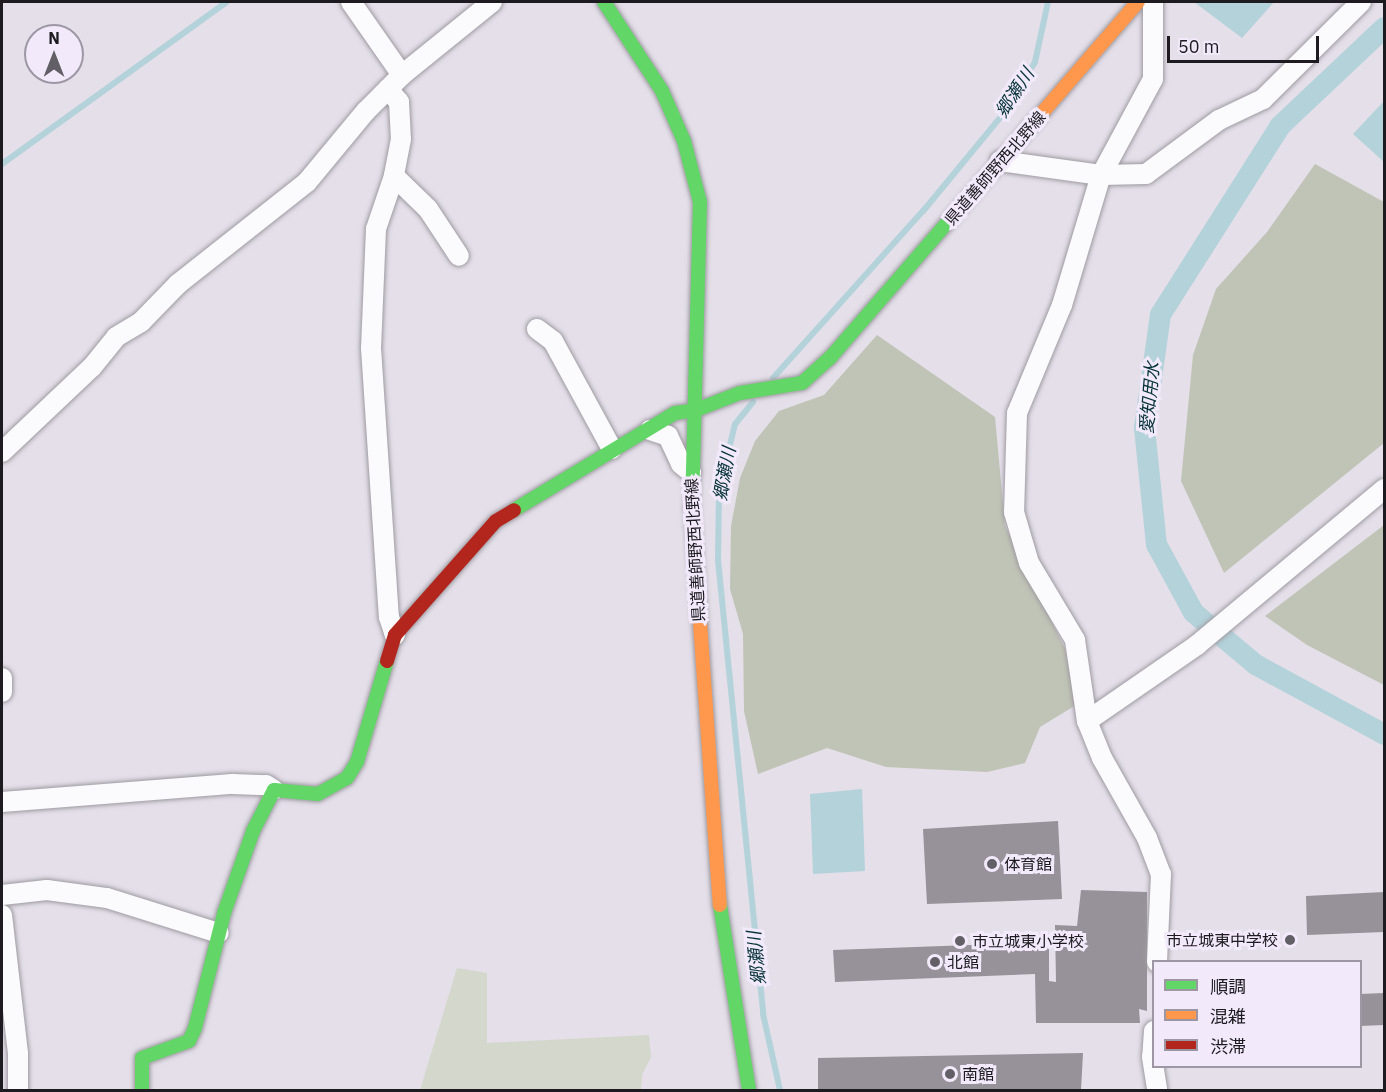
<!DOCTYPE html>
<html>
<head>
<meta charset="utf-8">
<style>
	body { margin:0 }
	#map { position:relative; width:1386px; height:1092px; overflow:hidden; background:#e4dfe9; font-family:"IBM Plex Sans","Noto Sans JP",sans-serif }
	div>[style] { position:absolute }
	.green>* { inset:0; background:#d4d7cb }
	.forest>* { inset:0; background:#c0c4b6 }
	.water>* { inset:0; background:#b4d2da }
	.stream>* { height:6px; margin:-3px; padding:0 3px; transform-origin:3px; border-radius:3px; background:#b4d2da }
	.canal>* { height:21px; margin:-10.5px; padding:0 10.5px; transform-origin:10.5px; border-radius:10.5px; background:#b4d2da }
	.building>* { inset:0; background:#979299 }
	.roads { filter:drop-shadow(0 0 2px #9f9ba2) drop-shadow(0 0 2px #9f9ba2) }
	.street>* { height:20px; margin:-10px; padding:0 10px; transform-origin:10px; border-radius:10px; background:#fbfafc }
	.fast>* { height:14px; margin:-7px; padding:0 7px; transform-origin:7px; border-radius:7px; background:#63d668 }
	.slow>* { height:14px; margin:-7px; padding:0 7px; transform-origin:7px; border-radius:7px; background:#ff974d }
	.jam>* { height:14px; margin:-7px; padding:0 7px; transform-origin:7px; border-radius:7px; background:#b3261e }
	.dots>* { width:16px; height:16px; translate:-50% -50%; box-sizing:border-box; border:3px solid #f2e9fb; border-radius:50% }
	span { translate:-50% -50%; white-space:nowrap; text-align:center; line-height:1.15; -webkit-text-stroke:6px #f2e9fb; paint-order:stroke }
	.street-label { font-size:16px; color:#1d1a20 }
	.poi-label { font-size:16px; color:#1d1a20 }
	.left { translate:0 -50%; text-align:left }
	.right { translate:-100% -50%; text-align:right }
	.water-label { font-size:18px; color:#073439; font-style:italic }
	.frame { position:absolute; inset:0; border:3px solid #1d1a20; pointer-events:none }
	.legend { position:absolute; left:1152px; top:960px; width:210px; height:108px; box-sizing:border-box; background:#f2e9fb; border:2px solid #9d96a3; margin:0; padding:8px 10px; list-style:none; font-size:18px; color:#1d1a20 }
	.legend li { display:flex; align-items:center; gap:12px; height:30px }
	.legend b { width:30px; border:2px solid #9d96a3 }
	.north { position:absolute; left:24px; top:24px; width:60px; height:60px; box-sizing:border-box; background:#f2e9fb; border:2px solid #9d96a3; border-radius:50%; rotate:0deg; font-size:16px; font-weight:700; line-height:24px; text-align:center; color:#1d1a20 }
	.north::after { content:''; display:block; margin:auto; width:21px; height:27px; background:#635f66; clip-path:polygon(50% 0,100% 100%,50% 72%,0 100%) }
	.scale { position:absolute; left:1167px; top:36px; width:152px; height:27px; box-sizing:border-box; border:3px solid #1d1a20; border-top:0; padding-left:8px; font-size:18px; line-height:21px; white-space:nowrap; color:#1d1a20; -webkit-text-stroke:4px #f2e9fb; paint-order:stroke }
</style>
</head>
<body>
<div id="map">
	<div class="green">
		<div style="clip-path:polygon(457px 968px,487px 973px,487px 1043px,649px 1035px,651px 1057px,642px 1075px,641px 1090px,420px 1090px)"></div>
	</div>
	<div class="forest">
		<div style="clip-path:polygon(1315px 164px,1384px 202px,1384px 443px,1224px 573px,1181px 481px,1193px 355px,1216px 289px,1267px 232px)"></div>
		<div style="clip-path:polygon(877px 335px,995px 417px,1005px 526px,1065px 649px,1076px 705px,1040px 727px,1025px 763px,987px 772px,886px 767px,827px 748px,758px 774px,744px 711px,743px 634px,730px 589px,731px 526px,740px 478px,755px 441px,779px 411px,824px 395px)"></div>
		<div style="clip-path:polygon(1384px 525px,1384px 685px,1307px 645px,1265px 616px)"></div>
	</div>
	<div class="water">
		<div style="clip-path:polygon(1194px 2px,1274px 2px,1242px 38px)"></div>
		<div style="clip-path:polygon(1384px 101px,1384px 162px,1353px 134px)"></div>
		<div style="clip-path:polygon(862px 789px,865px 871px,813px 874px,810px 794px)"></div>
	</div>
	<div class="stream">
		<div style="left:2px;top:164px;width:277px;rotate:-35.8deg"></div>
		<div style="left:773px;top:378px;width:226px;rotate:-48.1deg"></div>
		<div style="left:924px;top:210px;width:132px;rotate:-50.5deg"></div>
		<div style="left:1008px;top:108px;width:53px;rotate:-59.6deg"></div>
		<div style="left:1035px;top:62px;width:61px;rotate:-77.8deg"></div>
		<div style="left:753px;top:402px;width:28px;rotate:129deg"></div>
		<div style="left:735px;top:424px;width:68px;rotate:103.6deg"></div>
		<div style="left:719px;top:490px;width:70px;rotate:90.8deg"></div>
		<div style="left:718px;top:560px;width:456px;rotate:84.3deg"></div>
		<div style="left:763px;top:1014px;width:78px;rotate:77.4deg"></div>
	</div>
	<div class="canal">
		<div style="left:1384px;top:27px;width:143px;rotate:136.7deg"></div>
		<div style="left:1280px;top:125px;width:224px;rotate:122.4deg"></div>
		<div style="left:1160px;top:314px;width:115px;rotate:98deg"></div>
		<div style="left:1144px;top:428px;width:117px;rotate:84.1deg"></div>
		<div style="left:1156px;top:544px;width:77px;rotate:61.4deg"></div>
		<div style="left:1193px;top:612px;width:81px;rotate:40deg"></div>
		<div style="left:1255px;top:664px;width:147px;rotate:28.5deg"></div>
	</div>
	<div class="building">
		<div style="clip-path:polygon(1058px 821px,1062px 899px,927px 904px,923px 829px)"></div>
		<div style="clip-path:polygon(1081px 890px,1147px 892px,1147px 1011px,1139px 1009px,1140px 1023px,1036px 1023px,1035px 974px,835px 982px,833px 950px,1049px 942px,1049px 981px,1056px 982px,1055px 925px,1077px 926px)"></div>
		<div style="clip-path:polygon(1384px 892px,1384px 932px,1307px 935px,1306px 896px)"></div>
		<div style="clip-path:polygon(1384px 993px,1384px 1025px,1360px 1026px,1360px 994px)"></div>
		<div style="clip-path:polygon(1083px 1053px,1081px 1090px,818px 1090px,818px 1058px)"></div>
	</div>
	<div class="roads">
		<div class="street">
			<div style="left:351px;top:2px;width:89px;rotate:55.1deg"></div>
			<div style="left:1153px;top:2px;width:77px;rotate:90deg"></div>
			<div style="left:1153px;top:79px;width:109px;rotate:118.4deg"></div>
			<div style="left:1101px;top:175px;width:136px;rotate:106.7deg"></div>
			<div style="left:1062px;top:305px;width:117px;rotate:112.6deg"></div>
			<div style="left:1017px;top:413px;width:99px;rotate:91.7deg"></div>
			<div style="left:1014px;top:512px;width:53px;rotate:73.6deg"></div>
			<div style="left:1029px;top:563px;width:90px;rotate:59.1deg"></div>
			<div style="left:1075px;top:640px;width:82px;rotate:81.6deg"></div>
			<div style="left:1087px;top:721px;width:40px;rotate:68deg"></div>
			<div style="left:1102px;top:758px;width:92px;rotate:60.6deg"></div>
			<div style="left:1147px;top:838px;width:39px;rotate:69deg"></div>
			<div style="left:1161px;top:874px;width:88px;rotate:92.6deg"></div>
			<div style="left:388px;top:89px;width:17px;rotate:50deg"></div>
			<div style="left:399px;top:102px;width:37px;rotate:87deg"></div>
			<div style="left:401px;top:139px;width:38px;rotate:101deg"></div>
			<div style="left:394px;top:176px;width:56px;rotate:108.8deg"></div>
			<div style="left:376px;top:229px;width:119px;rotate:92.4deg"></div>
			<div style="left:371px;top:348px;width:270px;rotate:86.2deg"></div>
			<div style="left:389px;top:617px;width:19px;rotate:72deg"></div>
			<div style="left:1000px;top:161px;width:102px;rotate:7.9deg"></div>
			<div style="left:1101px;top:175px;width:45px;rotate:-1.3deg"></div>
			<div style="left:1146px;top:174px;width:91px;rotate:-36.5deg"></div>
			<div style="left:1219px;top:120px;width:49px;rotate:-25.5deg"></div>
			<div style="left:1263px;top:99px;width:138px;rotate:-44.7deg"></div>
			<div style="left:394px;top:176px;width:47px;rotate:44.1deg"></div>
			<div style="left:428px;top:209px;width:56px;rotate:56.6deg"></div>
			<div style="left:537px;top:329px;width:20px;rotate:37deg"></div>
			<div style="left:553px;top:341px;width:123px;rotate:61.4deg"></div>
			<div style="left:650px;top:430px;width:19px;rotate:18deg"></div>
			<div style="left:668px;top:436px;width:31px;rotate:65deg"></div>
			<div style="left:681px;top:464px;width:13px;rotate:39deg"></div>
			<div style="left:2px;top:452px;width:124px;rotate:-43.4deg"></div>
			<div style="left:92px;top:367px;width:38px;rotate:-51deg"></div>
			<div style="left:116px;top:337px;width:29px;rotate:-31deg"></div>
			<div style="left:141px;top:322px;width:53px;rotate:-45.8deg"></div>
			<div style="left:178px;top:284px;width:164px;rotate:-38.3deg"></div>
			<div style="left:307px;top:182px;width:92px;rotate:-50.3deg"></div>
			<div style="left:366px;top:111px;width:51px;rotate:-45deg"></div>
			<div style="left:402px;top:75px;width:116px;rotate:-39deg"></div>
			<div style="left:2px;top:678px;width:14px;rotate:90deg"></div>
			<div style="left:1087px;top:721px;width:134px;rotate:-34.6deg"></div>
			<div style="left:1197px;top:645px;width:244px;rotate:-39.8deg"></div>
			<div style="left:2px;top:802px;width:231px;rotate:-4.5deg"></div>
			<div style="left:232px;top:784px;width:34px;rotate:2deg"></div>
			<div style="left:266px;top:785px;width:9px;rotate:32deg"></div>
			<div style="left:2px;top:895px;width:45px;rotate:-6.3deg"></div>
			<div style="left:47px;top:890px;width:61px;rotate:7.6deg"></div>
			<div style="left:107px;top:898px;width:117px;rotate:17.4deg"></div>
			<div style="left:2px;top:915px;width:139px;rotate:83.4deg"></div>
			<div style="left:18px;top:1053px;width:37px;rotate:90deg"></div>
			<div style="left:1154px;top:1031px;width:26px;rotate:94deg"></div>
			<div style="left:1152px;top:1057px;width:33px;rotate:81deg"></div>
		</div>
		<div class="fast">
			<div style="left:604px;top:2px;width:106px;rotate:56.9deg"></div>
			<div style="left:662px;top:91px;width:55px;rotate:66.3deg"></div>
			<div style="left:684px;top:141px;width:63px;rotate:75.3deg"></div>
			<div style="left:700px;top:202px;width:306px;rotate:91.5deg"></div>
			<div style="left:514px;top:510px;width:188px;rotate:-31.1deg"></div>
			<div style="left:675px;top:413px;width:21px;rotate:-8deg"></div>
			<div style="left:696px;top:410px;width:47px;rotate:-21.1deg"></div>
			<div style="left:740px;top:393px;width:63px;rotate:-9.2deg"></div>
			<div style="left:802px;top:383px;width:38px;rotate:-42deg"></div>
			<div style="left:830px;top:358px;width:247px;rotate:-49.1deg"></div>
			<div style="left:720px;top:905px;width:187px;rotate:81.1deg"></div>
			<div style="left:142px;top:1090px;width:32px;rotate:-90deg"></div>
			<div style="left:142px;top:1058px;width:50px;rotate:-19.9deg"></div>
			<div style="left:189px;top:1041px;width:14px;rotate:-65deg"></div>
			<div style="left:195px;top:1028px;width:119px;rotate:-75.8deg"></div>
			<div style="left:224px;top:913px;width:87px;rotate:-70.5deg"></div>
			<div style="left:253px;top:831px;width:46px;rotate:-62.9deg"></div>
			<div style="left:274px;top:790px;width:44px;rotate:5.2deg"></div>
			<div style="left:318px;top:794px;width:33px;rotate:-29deg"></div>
			<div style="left:347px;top:778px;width:19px;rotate:-58deg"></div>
			<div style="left:357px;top:762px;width:105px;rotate:-73.5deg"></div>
		</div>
		<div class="slow">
			<div style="left:992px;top:171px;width:223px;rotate:-49.2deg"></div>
			<div style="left:692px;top:508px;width:398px;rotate:86deg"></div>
		</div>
		<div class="jam">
			<div style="left:387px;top:661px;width:27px;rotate:-73deg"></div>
			<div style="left:395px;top:635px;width:152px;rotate:-48.5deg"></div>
			<div style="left:496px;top:521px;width:21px;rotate:-31deg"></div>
		</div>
	</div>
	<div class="dots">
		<div style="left:992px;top:864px;background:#635f66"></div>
		<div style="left:1290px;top:940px;background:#635f66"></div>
		<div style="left:960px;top:941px;background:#635f66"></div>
		<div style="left:935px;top:962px;background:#635f66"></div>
		<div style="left:950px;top:1074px;background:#635f66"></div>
	</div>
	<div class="street-label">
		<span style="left:995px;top:168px;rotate:-49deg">県道善師野西北野線</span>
		<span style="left:695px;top:550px;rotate:-93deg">県道善師野西北野線</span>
	</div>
	<div class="poi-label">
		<span class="left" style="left:1004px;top:864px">体育館</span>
		<span class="right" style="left:1278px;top:940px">市立城東中学校</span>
		<span class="left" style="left:972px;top:941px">市立城東小学校</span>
		<span class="left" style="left:947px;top:962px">北館</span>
		<span class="left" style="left:962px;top:1074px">南館</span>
	</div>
	<div class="water-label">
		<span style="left:1015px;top:93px;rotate:-57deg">郷瀬川</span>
		<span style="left:1150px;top:398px;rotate:-85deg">愛知用水</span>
		<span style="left:725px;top:474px;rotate:-80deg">郷瀬川</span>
		<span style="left:757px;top:958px;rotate:-96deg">郷瀬川</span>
	</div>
	<div class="frame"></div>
	<ul class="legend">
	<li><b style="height:8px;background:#63d668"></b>順調</li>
	<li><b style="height:8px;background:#ff974d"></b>混雑</li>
	<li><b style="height:8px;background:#b3261e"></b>渋滞</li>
	</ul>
	<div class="north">N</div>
	<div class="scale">50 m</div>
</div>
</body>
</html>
